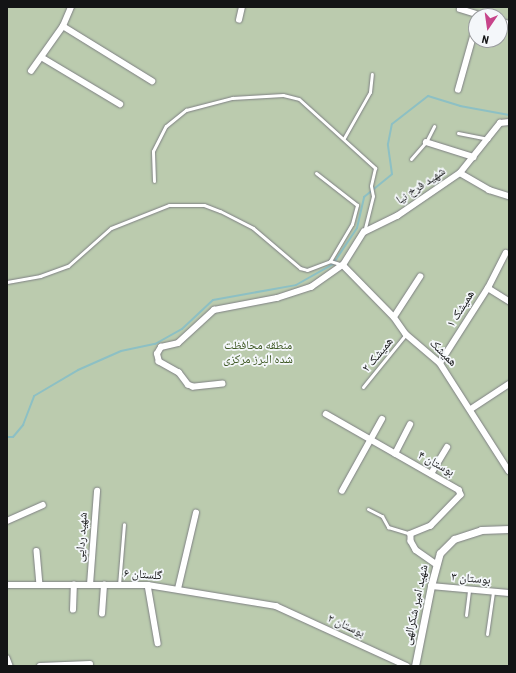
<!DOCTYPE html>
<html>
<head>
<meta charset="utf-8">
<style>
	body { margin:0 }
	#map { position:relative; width:516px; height:673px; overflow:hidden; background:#f4f7fa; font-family:"Roboto Condensed","Noto Naskh Arabic",sans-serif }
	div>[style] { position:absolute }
	.green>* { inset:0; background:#bbcbae }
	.stream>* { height:2px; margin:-1px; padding:0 1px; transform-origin:1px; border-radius:1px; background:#8dc0c4 }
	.roads { filter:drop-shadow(0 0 1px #7e8083) drop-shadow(0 0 1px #7e8083) }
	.service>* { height:3px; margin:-1.5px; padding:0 1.5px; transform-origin:1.5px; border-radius:1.5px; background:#fff }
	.minor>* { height:5.5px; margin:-2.75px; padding:0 2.75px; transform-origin:2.75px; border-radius:2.75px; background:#fff }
	.tertiary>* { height:7px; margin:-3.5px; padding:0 3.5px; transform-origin:3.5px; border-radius:3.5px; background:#fff }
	span { translate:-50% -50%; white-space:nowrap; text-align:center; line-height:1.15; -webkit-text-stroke:3.5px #f4f7fa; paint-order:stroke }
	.street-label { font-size:12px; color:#131415 }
	.park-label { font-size:12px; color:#405a26 }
	.frame { position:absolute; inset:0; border:8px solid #131415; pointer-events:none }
	.north { position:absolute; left:468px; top:8px; width:40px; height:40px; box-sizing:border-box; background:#f4f7fa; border:1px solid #9a9c9e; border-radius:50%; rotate:193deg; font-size:11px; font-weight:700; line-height:16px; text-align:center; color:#131415 }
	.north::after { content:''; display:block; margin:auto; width:14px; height:18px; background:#c7448a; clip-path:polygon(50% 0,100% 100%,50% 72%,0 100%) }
</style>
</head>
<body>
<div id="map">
	<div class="green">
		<div style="clip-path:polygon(evenodd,7px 7px,509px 7px,509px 666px,7px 666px,7px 7px,476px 16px,500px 16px,500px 40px,476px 40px,476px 16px)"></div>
	</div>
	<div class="stream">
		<div style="left:7px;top:437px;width:6px"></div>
		<div style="left:13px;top:437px;width:16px;rotate:-50deg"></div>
		<div style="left:23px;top:425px;width:31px;rotate:-69deg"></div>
		<div style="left:34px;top:396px;width:51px;rotate:-30.6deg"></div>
		<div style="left:78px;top:370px;width:47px;rotate:-23.8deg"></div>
		<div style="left:121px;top:351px;width:35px;rotate:-12deg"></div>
		<div style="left:155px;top:344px;width:31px;rotate:-29deg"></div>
		<div style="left:182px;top:329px;width:42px;rotate:-43.1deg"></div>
		<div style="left:213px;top:300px;width:84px;rotate:-10.2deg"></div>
		<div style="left:296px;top:285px;width:43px;rotate:-29.6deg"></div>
		<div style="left:333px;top:264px;width:43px;rotate:-56.3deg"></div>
		<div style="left:357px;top:228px;width:32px;rotate:-77deg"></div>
		<div style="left:364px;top:197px;width:36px;rotate:-39deg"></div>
		<div style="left:392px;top:174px;width:30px;rotate:-98deg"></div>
		<div style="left:388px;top:144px;width:20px;rotate:-79deg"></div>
		<div style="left:392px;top:124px;width:46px;rotate:-37.9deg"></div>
		<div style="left:428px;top:96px;width:34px;rotate:17deg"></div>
		<div style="left:460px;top:106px;width:50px;rotate:10.4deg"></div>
	</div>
	<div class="roads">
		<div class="service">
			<div style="left:458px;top:133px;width:31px;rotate:11deg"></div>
			<div style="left:344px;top:138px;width:53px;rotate:-60.5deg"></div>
			<div style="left:370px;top:92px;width:18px;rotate:-84deg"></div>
			<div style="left:411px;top:159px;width:23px;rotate:-49deg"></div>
			<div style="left:426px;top:142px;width:18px;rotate:-63deg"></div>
			<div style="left:154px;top:181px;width:30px;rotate:-92deg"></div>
			<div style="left:153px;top:151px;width:28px;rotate:-63deg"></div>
			<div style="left:166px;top:126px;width:26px;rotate:-39deg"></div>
			<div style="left:186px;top:110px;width:48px;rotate:-14.6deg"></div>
			<div style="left:232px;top:98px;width:51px;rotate:-3.4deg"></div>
			<div style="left:283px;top:95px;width:16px;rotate:14deg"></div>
			<div style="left:299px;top:99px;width:103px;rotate:42.2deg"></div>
			<div style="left:375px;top:168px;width:18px;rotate:103deg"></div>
			<div style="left:371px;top:186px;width:10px;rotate:79deg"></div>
			<div style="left:373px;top:196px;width:37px;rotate:104deg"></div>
			<div style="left:330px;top:261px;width:14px;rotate:17deg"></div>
			<div style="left:7px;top:282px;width:34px;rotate:-10deg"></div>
			<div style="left:40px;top:276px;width:30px;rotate:-20deg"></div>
			<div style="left:68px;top:266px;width:57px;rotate:-41.5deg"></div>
			<div style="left:111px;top:228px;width:62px;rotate:-21.6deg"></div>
			<div style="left:169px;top:205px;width:35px"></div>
			<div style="left:204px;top:205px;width:17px;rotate:21deg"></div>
			<div style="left:220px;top:211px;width:37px;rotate:27deg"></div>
			<div style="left:253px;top:228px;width:62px;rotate:40.4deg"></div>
			<div style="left:300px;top:268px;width:7px;rotate:16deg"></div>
			<div style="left:307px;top:270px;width:25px;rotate:-21deg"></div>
			<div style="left:330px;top:261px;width:43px;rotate:-59.3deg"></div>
			<div style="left:352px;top:224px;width:20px;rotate:-75deg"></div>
			<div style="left:357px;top:205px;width:52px;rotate:-142deg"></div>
			<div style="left:363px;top:387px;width:68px;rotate:-50.9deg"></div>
			<div style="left:368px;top:509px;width:16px;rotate:27deg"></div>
			<div style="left:382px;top:516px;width:13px;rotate:61deg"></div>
			<div style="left:388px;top:527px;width:24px;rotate:17deg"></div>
			<div style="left:119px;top:585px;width:61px;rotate:-85.3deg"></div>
			<div style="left:466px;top:615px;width:26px;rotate:-83deg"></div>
			<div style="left:487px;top:634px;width:42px;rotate:-81.9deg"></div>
		</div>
		<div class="minor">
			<div style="left:460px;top:9px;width:24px;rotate:17deg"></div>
			<div style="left:239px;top:20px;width:13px;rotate:-77deg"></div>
			<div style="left:500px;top:21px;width:9px;rotate:18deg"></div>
			<div style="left:63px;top:26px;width:105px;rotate:31.7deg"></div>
			<div style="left:43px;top:58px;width:90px;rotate:30.9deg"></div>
			<div style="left:31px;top:71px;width:55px;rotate:-54.6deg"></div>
			<div style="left:63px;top:26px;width:21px;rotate:-67deg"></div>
			<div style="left:458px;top:90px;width:66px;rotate:-74.3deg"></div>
			<div style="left:426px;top:142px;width:50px;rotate:17.4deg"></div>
			<div style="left:460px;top:173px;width:34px;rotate:30deg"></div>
			<div style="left:489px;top:190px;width:21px;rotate:17deg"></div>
			<div style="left:343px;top:265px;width:73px;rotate:45.6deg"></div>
			<div style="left:394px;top:317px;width:21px;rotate:55deg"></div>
			<div style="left:406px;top:334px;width:45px;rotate:40.5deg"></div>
			<div style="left:440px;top:363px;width:128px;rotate:57.4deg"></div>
			<div style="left:488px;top:288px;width:39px;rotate:-63deg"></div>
			<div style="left:394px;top:317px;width:48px;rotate:-57deg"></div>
			<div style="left:440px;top:363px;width:89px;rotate:-57.4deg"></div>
			<div style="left:488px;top:288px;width:25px;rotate:32deg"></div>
			<div style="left:223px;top:384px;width:30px;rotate:174deg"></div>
			<div style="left:193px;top:387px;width:5px;rotate:-158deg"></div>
			<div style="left:188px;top:385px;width:15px;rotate:-127deg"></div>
			<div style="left:179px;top:373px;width:23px;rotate:-151deg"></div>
			<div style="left:159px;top:362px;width:8px;rotate:-104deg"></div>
			<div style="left:157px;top:354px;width:8px;rotate:-60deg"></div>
			<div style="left:161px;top:347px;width:17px;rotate:-13deg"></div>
			<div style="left:178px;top:343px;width:49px;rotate:-42.5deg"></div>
			<div style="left:214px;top:310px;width:64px;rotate:-10.8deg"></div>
			<div style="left:277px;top:298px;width:36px;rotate:-18deg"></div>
			<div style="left:311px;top:287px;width:39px;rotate:-35deg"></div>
			<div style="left:343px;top:265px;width:39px;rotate:-58deg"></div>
			<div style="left:364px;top:232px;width:37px;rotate:-26deg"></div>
			<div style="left:397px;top:216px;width:76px;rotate:-34.3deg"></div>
			<div style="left:460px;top:173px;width:64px;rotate:-51.3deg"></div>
			<div style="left:500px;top:123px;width:9px;rotate:-6deg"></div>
			<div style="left:471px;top:409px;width:45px;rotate:-33.3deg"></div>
			<div style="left:326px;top:414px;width:153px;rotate:29.7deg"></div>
			<div style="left:459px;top:490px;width:5px;rotate:68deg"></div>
			<div style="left:461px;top:495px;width:43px;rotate:134.1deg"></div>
			<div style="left:431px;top:526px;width:22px;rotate:158deg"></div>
			<div style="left:411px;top:534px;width:7px;rotate:90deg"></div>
			<div style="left:411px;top:541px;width:10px;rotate:61deg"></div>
			<div style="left:416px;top:550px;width:24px;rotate:35deg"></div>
			<div style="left:395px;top:454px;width:33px;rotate:-63deg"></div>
			<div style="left:431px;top:474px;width:31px;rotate:-59deg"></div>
			<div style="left:342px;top:491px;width:82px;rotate:-60.9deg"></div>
			<div style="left:7px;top:521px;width:39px;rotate:-24deg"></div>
			<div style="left:37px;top:551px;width:34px;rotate:85deg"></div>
			<div style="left:7px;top:585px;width:141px"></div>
			<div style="left:148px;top:585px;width:130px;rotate:9.3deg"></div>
			<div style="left:276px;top:606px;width:144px;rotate:24.6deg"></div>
			<div style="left:90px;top:585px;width:94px;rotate:-85.7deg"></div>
			<div style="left:148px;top:585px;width:59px;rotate:80.2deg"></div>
			<div style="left:431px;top:586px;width:78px;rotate:5.1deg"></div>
			<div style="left:178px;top:589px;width:78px;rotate:-76.7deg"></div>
			<div style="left:73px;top:610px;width:25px;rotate:-88deg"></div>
			<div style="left:102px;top:614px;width:29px;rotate:-86deg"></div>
			<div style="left:7px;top:658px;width:9px;rotate:69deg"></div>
			<div style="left:40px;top:666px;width:50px;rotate:-2.3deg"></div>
		</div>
		<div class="tertiary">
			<div style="left:415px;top:666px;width:82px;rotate:-78.7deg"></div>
			<div style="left:431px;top:586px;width:34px;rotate:-75deg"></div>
			<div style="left:440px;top:553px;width:20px;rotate:-45deg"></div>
			<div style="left:454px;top:539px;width:28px;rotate:-18deg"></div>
			<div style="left:481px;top:530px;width:28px;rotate:-2deg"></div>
		</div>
	</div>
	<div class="street-label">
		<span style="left:421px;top:186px;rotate:-34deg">شهید فرخ نیا</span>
		<span style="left:461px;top:309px;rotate:-58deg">همیشک ۱</span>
		<span style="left:443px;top:353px;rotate:45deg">همیشک</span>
		<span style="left:378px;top:355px;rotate:-50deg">همیشک ۲</span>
		<span style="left:436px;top:464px;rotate:29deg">بوستان ۴</span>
		<span style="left:82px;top:537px;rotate:-86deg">شهید ردایی</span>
		<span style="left:143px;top:575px;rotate:4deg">گلستان ۶</span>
		<span style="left:471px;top:579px;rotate:5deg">بوستان ۳</span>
		<span style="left:416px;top:605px;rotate:-78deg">شهید امیر شکرالهی</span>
		<span style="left:346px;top:626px;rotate:25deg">بوستان ۲</span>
	</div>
	<div class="park-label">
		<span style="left:258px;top:353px">منطقه محافظت<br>شده البرز مرکزی</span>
	</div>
	<div class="frame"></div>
	<div class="north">N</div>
</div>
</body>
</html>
